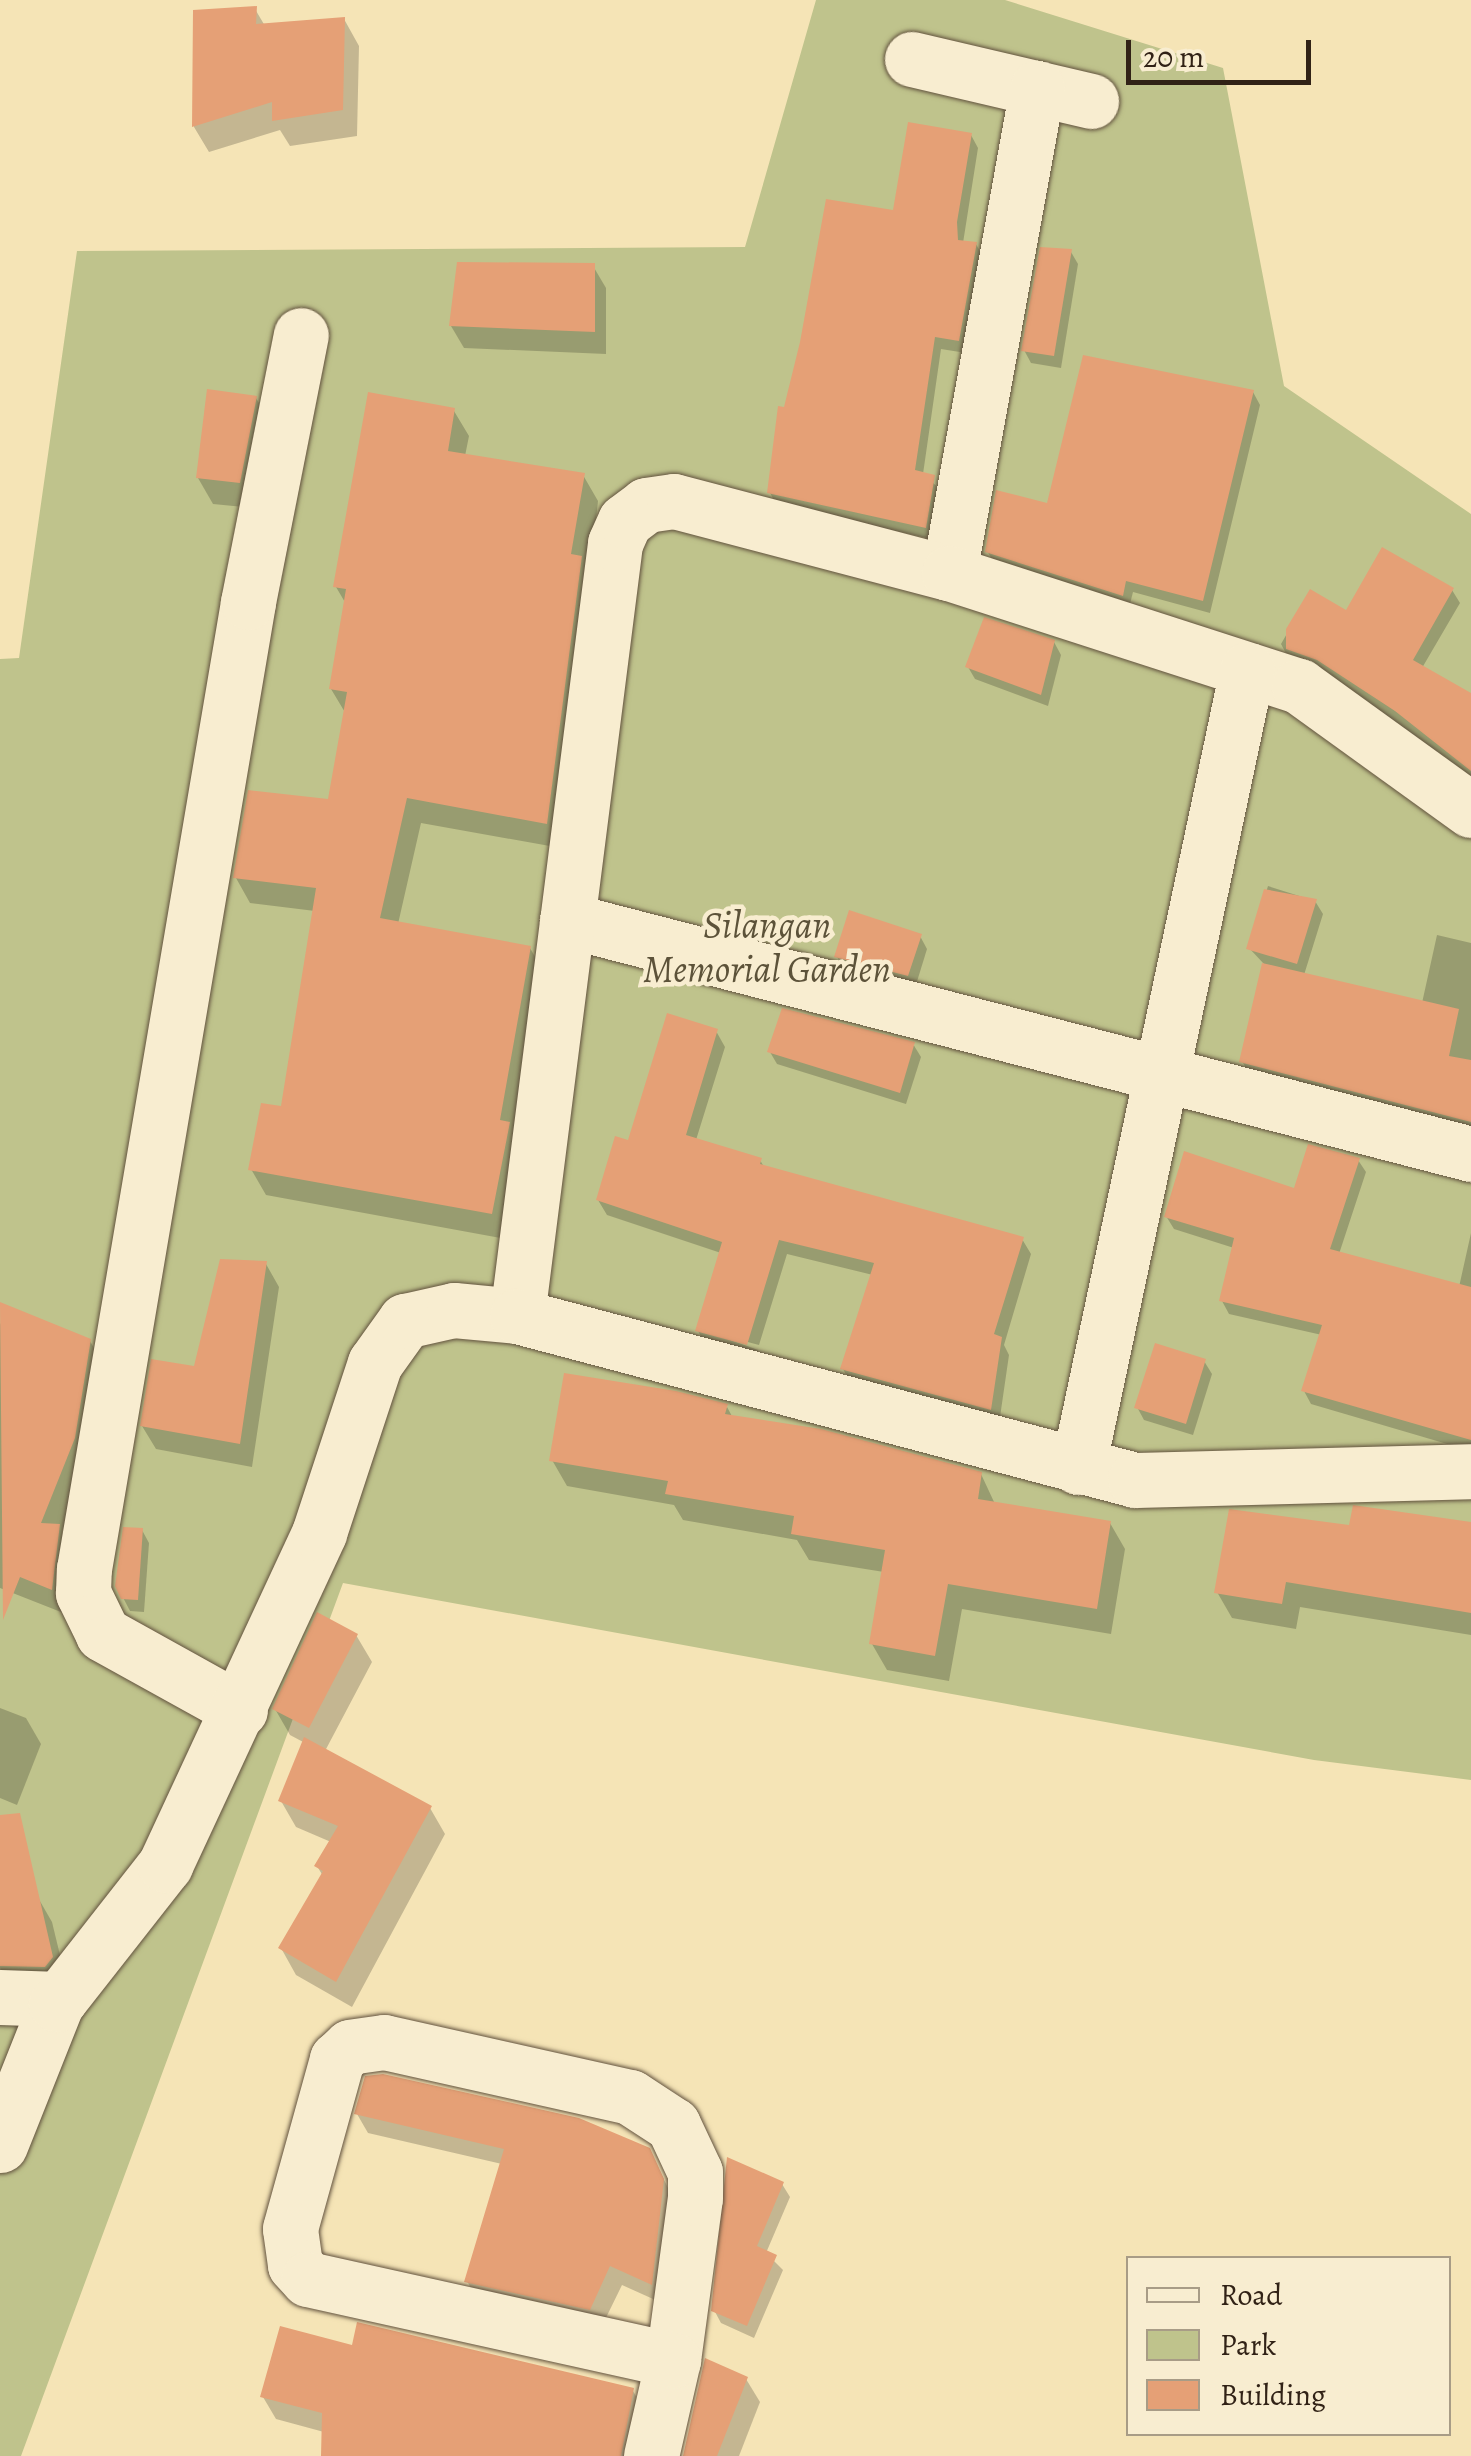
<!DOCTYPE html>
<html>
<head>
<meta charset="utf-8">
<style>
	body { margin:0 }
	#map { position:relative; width:1471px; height:2456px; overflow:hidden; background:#f5e4b6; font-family:Alegreya,serif }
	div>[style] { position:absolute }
	.green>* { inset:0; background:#bfc38c }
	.shadow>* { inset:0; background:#0003 }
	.building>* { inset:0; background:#e5a076 }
	.roads { filter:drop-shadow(0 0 2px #62523e) drop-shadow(0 0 2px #62523e) }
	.minor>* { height:55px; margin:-27.5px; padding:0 27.5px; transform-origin:27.5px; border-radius:27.5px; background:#f8edd0 }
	span { translate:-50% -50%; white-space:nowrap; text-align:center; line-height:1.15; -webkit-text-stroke:9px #f8edd0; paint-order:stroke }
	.park-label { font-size:38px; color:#5c5239; font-style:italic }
	.legend { position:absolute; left:1126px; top:2256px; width:325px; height:180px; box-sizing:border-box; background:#f8edd0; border:2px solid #a89c86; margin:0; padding:12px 18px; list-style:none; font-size:30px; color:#312216 }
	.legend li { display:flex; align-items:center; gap:20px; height:50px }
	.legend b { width:50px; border:2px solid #a89c86 }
	.scale { position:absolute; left:1126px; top:40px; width:185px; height:45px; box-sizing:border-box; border:5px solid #312216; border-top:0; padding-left:12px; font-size:30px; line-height:35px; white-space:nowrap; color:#312216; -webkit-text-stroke:8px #f8edd0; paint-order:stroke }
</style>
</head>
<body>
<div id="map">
	<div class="green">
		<div style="clip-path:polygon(816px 0,1005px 0,1223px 68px,1284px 386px,1471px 514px,1471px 1780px,1314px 1760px,343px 1583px,21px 2456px,0 2456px,0 659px,19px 658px,77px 251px,745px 247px)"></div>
	</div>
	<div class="shadow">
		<div style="clip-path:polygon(255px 9px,265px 26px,344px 19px,359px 46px,357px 136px,290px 146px,280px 130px,209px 152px,194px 127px,196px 12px)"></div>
		<div style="clip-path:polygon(971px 135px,978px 148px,963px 243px,976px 244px,983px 257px,966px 353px,941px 349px,923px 474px,941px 490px,932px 539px,777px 505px,770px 493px,786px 410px,895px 213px)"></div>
		<div style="clip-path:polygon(1071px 252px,1078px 264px,1061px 368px,1031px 363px,1024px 350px)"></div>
		<div style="clip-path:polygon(593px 266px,606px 288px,606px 354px,464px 348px,451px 326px)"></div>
		<div style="clip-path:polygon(1253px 392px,1260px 405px,1210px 613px,1133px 592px,1129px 608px,995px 564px,987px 551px,1049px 506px)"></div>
		<div style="clip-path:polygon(256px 398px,271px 424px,254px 508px,213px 504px,198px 478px)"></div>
		<div style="clip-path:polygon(454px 411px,469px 436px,465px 456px,583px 475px,598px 501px,561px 848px,421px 823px,398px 924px,530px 948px,545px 974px,506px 1239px,266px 1195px,251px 1169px,283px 1109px,315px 911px,250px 903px,236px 878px,330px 802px,346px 714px,331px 689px,346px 604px,336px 587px)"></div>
		<div style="clip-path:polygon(1452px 590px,1460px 603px,1422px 668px,1471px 699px,1471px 779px,1288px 657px,1281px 644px,1311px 592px,1347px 613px)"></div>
		<div style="clip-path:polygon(1054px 642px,1061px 655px,1048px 706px,975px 679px,968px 667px)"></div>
		<div style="clip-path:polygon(1268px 886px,1315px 901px,1323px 914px,1304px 975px,1422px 1003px,1437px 935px,1471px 943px,1471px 1136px,1249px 1074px,1242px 1061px,1264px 964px,1249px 948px)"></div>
		<div style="clip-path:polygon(920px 936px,927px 949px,915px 988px,844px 969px,837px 957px)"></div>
		<div style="clip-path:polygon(716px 1031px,725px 1047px,696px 1140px,760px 1160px,764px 1167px,1022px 1239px,1031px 1254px,1004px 1345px,1009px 1355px,999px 1424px,851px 1384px,843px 1369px,873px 1275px,787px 1254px,759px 1345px,706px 1331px,758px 1350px,755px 1359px,706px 1346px,698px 1331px,721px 1253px,607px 1215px,598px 1200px,630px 1143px)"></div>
		<div style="clip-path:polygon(913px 1044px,921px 1057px,906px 1104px,777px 1064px,770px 1052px)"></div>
		<div style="clip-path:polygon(1358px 1160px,1366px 1172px,1339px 1254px,1459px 1287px,1471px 1233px,1471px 1451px,1311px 1404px,1304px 1391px,1322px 1335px,1229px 1314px,1222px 1301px,1234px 1248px,1174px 1229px,1166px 1216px,1296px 1191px)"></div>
		<div style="clip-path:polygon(266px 1264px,279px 1287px,252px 1467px,156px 1449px,142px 1426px,196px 1369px)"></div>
		<div style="clip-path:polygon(7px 1308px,90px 1341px,105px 1367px,88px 1465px,62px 1532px,74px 1552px,66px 1614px,0 1588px,0 1325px)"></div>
		<div style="clip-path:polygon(1204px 1361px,1212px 1374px,1193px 1435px,1144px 1420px,1137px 1407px)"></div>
		<div style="clip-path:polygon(727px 1407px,733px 1418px,981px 1474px,995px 1504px,1110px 1523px,1125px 1549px,1111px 1634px,962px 1609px,949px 1681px,887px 1670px,872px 1644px,884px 1572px,809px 1560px,797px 1540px,683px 1520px,674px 1505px,567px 1486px,552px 1460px)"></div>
		<div style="clip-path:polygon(142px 1530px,149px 1543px,144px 1612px,130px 1611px,117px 1586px)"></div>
		<div style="clip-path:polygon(1471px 1549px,1471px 1635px,1300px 1607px,1296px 1629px,1232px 1618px,1217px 1592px)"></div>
		<div style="clip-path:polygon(356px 1635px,372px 1662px,325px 1751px,430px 1808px,445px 1834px,352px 2007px,296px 1975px,281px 1948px,323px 1876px,317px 1866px,331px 1842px,296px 1827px,281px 1801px,305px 1743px,290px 1735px,275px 1709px)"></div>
		<div style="clip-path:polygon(0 1708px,26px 1718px,41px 1744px,17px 1805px,0 1798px)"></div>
		<div style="clip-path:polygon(37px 1896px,52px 1922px,67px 1984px,14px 1992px,0 1968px,0 1903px)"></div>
		<div style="clip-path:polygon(357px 2114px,660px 2171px,674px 2201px,662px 2303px,622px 2285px,601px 2328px,478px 2301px,467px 2281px,502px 2164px,368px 2133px)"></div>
		<div style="clip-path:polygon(782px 2184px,790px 2197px,766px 2253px,783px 2270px,754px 2338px,721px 2323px,714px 2310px)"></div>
		<div style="clip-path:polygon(359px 2325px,633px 2391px,646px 2414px,639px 2456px,323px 2456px,324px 2432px,276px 2419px,263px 2397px,354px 2348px)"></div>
		<div style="clip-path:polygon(746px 2379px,760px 2402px,739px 2456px,685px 2456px)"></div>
	</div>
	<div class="building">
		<div style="clip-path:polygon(257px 6px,256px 24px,345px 17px,343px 110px,272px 121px,272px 102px,192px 127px,193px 10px)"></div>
		<div style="clip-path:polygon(908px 122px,972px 133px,957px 222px,958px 240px,977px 242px,959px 341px,935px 337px,915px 470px,935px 475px,926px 528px,767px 493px,778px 406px,784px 407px,800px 342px,826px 199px,893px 210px)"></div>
		<div style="clip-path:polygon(1040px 247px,1072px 249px,1054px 356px,1021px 351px)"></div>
		<div style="clip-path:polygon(457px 262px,595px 263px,595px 332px,449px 326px)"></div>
		<div style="clip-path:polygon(1083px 355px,1254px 390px,1203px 601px,1126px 581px,1123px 596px,985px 552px,996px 490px,1047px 503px)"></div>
		<div style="clip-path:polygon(207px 389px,257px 396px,240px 483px,196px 478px)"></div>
		<div style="clip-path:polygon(368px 392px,455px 408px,448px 451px,585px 473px,571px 554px,582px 556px,547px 824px,407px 798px,380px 918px,531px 946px,500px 1120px,510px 1122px,492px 1214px,248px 1170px,261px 1103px,281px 1106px,316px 888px,233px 878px,248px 790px,328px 799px,347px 692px,329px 689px,346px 589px,333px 587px)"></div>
		<div style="clip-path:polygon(1382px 547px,1454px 588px,1413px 660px,1471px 693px,1471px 771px,1395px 711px,1317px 660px,1286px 649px,1286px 629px,1310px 589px,1346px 610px)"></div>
		<div style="clip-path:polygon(984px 617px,1055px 640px,1041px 695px,965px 667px)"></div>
		<div style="clip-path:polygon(1264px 889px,1317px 899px,1297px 964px,1246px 949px)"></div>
		<div style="clip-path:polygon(849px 910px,922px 934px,908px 976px,834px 957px)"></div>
		<div style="clip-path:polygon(1262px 963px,1459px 1009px,1449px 1056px,1471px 1060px,1471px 1122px,1239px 1062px)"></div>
		<div style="clip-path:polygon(782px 1008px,915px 1042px,900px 1093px,767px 1052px)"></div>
		<div style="clip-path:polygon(667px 1013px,718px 1029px,686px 1135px,762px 1158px,760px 1164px,1024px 1237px,994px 1334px,1002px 1337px,991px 1410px,840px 1369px,874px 1263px,779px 1240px,747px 1345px,695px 1331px,722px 1242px,596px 1200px,615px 1136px,628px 1140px)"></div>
		<div style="clip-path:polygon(1308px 1144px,1360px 1158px,1330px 1249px,1471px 1287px,1471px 1440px,1301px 1391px,1322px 1325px,1219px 1301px,1234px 1238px,1164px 1217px,1184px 1151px,1294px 1188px)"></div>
		<div style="clip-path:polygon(220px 1259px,267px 1261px,240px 1444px,140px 1426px,151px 1359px,194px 1366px)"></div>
		<div style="clip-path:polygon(0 1302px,91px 1339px,75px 1438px,41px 1523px,60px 1524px,52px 1590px,20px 1577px,3px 1620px)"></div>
		<div style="clip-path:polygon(1155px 1343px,1206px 1359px,1186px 1424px,1134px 1408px)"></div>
		<div style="clip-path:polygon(564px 1373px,676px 1391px,728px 1404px,725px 1414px,821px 1429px,982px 1472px,978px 1499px,1111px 1521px,1097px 1609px,948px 1584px,935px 1656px,869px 1644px,885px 1550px,791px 1534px,794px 1516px,665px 1494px,668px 1481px,549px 1461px)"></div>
		<div style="clip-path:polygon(1353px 1505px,1471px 1522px,1471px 1613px,1286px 1582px,1282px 1604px,1214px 1593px,1229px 1509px,1349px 1525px)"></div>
		<div style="clip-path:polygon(123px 1527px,143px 1528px,138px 1600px,121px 1599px,115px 1586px)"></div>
		<div style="clip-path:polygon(317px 1612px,358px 1634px,309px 1728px,272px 1709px)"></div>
		<div style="clip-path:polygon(304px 1737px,432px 1806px,336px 1982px,278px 1948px,323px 1871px,314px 1866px,338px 1826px,278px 1801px)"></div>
		<div style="clip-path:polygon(20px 1813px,53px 1957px,45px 1967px,0 1966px,0 1815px)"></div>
		<div style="clip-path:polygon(383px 2074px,579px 2118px,650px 2148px,664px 2179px,652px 2285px,610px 2266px,590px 2310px,464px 2282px,504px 2149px,354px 2114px,365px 2076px)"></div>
		<div style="clip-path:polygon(727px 2157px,784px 2182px,757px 2246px,777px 2255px,747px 2326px,711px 2311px)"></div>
		<div style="clip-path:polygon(357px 2322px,634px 2388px,621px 2456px,321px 2456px,322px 2413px,260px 2397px,280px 2326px,352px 2345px)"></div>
		<div style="clip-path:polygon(705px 2358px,748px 2377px,717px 2456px,683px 2456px)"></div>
	</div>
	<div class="roads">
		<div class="minor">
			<div style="left:912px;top:59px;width:184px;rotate:13.2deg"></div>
			<div style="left:949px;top:573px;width:493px;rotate:-79.7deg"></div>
			<div style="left:567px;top:920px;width:934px;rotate:14.51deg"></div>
			<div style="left:517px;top:1316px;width:779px;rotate:-82.77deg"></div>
			<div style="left:615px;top:543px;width:24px;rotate:-66deg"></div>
			<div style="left:625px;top:521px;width:26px;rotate:-37deg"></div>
			<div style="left:646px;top:505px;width:28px;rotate:-8deg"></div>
			<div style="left:674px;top:501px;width:284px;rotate:14.7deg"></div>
			<div style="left:949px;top:573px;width:368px;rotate:17.9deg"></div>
			<div style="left:1299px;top:686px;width:212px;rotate:35.8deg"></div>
			<div style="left:1078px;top:1467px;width:815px;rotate:-78.03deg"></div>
			<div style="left:240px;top:1710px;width:157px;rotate:-151deg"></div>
			<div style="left:103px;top:1634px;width:46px;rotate:-116deg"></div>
			<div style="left:83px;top:1593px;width:24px;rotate:-88deg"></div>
			<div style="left:84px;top:1569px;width:981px;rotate:-80.37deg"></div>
			<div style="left:248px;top:602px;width:272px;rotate:-78.8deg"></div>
			<div style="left:0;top:1997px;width:60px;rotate:1.9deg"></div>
			<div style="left:0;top:2145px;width:152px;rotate:-68.3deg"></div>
			<div style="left:56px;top:2004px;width:177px;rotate:-51.9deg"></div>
			<div style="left:165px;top:1865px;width:366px;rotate:-65.1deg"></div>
			<div style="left:319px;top:1533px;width:179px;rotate:-71.8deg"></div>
			<div style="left:375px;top:1363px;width:52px;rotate:-54.5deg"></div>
			<div style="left:405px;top:1321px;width:50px;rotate:-12.7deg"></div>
			<div style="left:454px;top:1310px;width:63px;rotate:5.4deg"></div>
			<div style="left:517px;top:1316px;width:639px;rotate:14.86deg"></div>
			<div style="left:1135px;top:1480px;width:336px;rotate:-1.5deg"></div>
			<div style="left:651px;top:2456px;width:98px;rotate:-77.1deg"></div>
			<div style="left:673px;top:2360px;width:163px;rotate:-82.3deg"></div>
			<div style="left:695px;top:2198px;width:26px;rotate:-90deg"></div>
			<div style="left:695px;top:2172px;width:52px;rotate:-115.1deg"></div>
			<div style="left:673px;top:2125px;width:51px;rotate:-146.9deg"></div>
			<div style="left:630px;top:2097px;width:252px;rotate:-167.4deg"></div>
			<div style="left:384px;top:2042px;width:34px;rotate:172deg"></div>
			<div style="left:350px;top:2047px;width:18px;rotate:137deg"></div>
			<div style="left:337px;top:2059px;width:176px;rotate:105.5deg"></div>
			<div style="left:290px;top:2229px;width:36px;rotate:82deg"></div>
			<div style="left:295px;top:2265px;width:19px;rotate:47deg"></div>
			<div style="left:308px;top:2279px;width:374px;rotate:12.5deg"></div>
		</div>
	</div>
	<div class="park-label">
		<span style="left:767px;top:948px">Silangan<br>Memorial Garden</span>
	</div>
	<ul class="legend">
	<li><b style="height:12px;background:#f8edd0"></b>Road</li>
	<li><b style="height:28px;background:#bfc38c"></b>Park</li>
	<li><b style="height:28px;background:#e5a076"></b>Building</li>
	</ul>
	<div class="scale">20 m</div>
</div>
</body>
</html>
